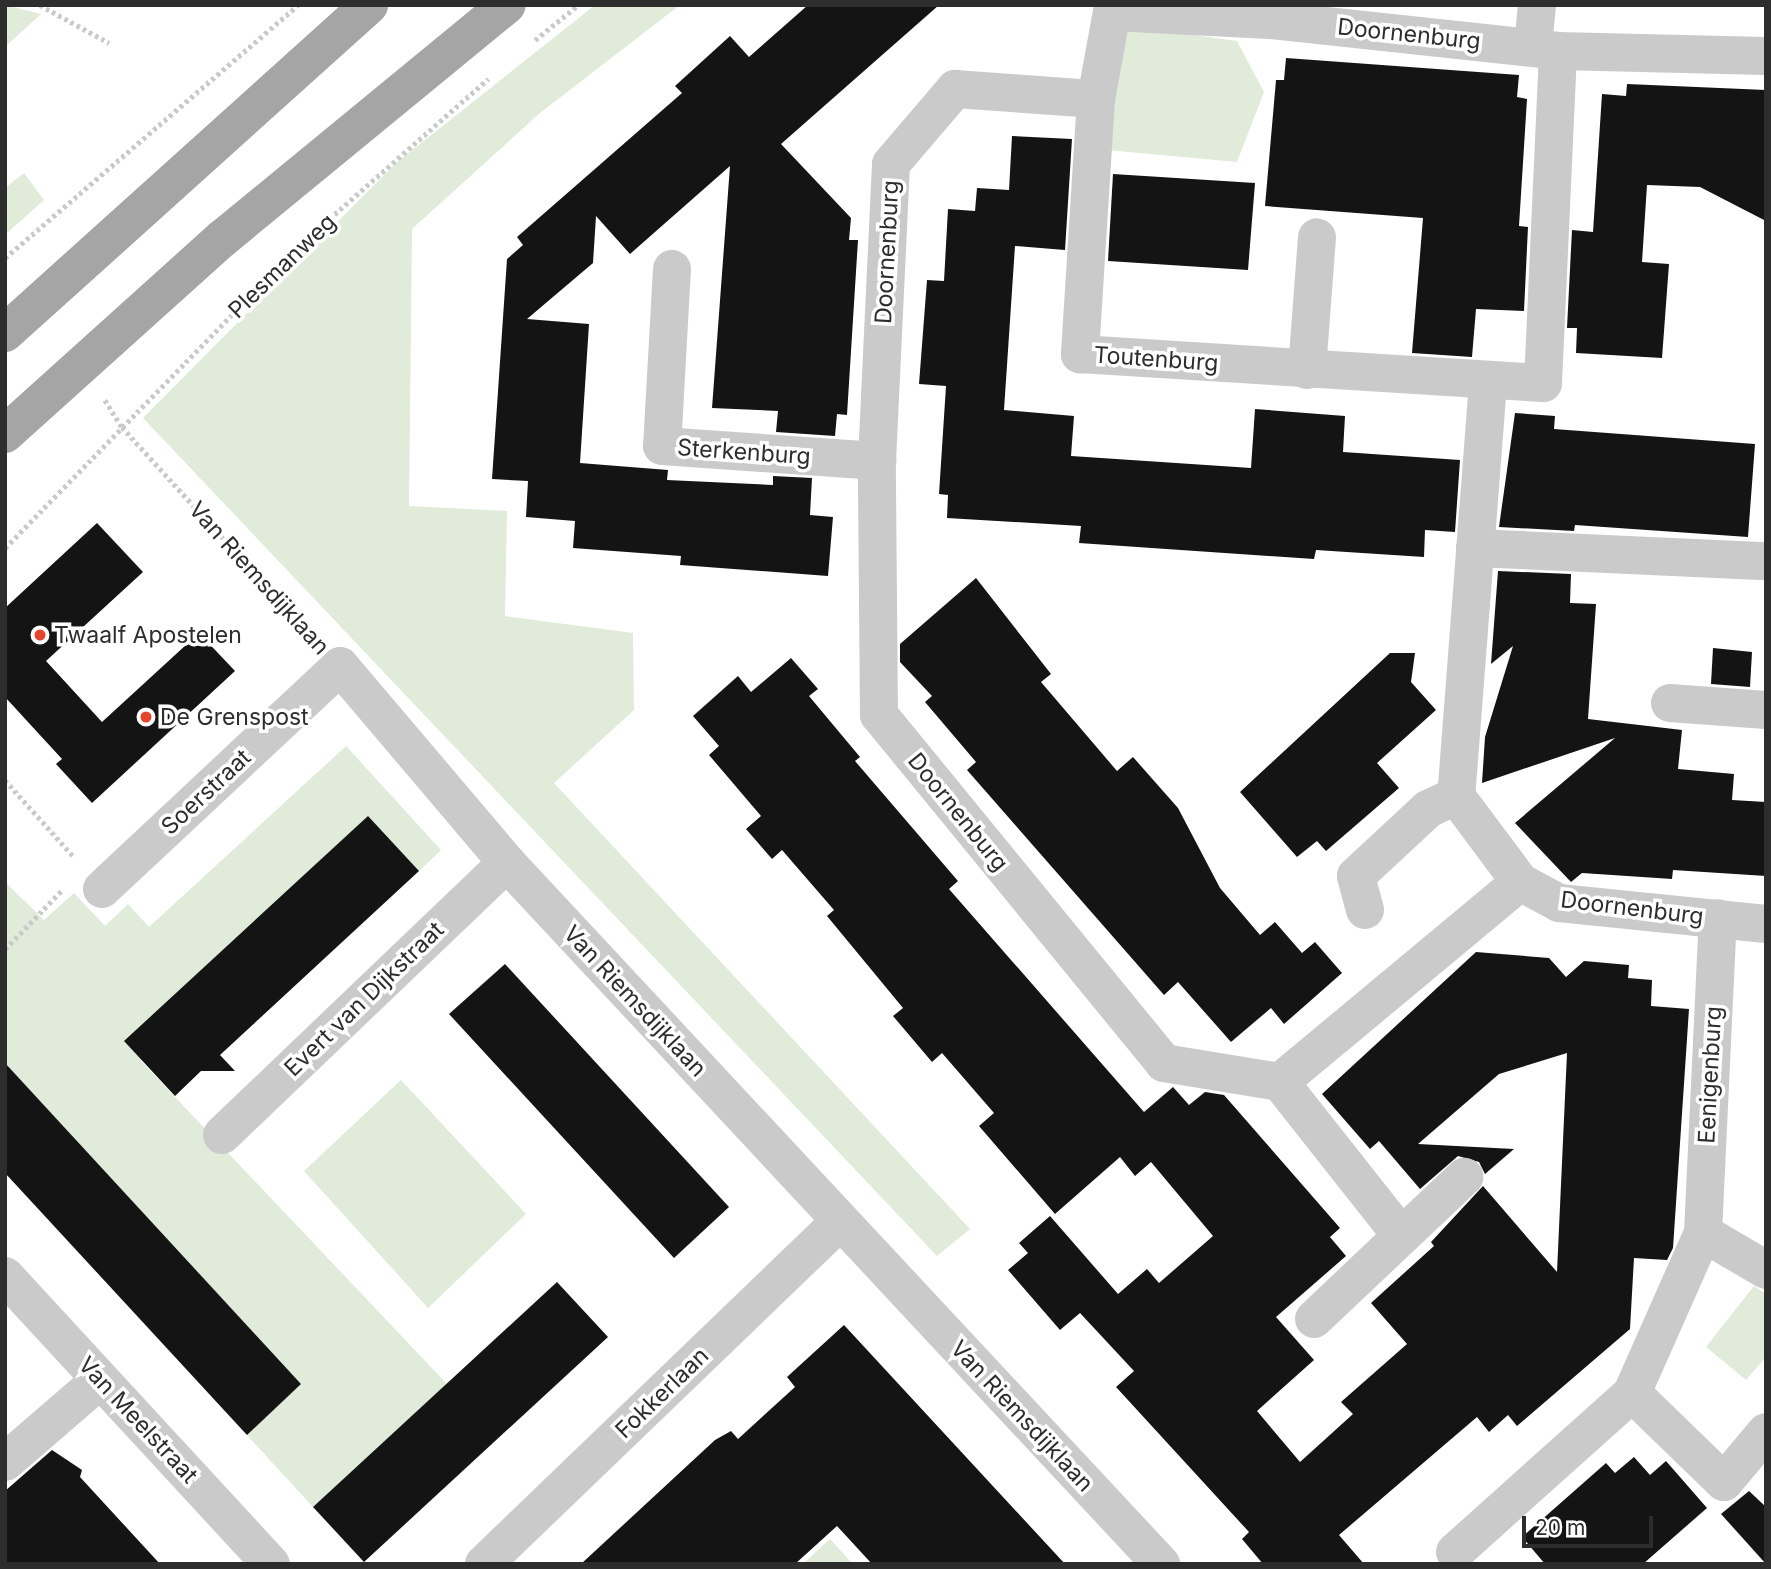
<!DOCTYPE html>
<html>
<head>
<meta charset="utf-8">
<style>
	body { margin:0 }
	#map { position:relative; width:1771px; height:1569px; overflow:hidden; background:#fff; font-family:Inter,sans-serif }
	div>[style] { position:absolute }
	.green>* { inset:0; background:#e0ebda }
	.building>* { inset:0; background:#141414 }
	.path>* { height:4.5px; margin-top:-2.25px; transform-origin:0; background:repeating-linear-gradient(90deg,#cacaca 0 3.5px,transparent 0 7px) }
	.minor>* { height:38px; margin:-19px; padding:0 19px; transform-origin:19px; border-radius:19px; background:#cacaca }
	.major>* { height:38px; margin:-19px; padding:0 19px; transform-origin:19px; border-radius:19px; background:#a5a5a5 }
	.dots>* { width:19px; height:19px; translate:-50% -50%; box-sizing:border-box; border:4px solid #fff; border-radius:50% }
	span { translate:-50% -50%; white-space:nowrap; text-align:center; line-height:1.15; -webkit-text-stroke:7px #fff; paint-order:stroke }
	.street-label { font-size:23px; color:#2d2d2d }
	.poi-label { font-size:23px; color:#2d2d2d }
	.left { translate:0 -50%; text-align:left }
	.frame { position:absolute; inset:0; border:7px solid #2d2d2d; pointer-events:none }
	.scale { position:absolute; left:1522px; top:1516px; width:131px; height:32px; box-sizing:border-box; border:4px solid #2d2d2d; border-top:0; padding-left:9px; font-size:21px; line-height:24px; white-space:nowrap; color:#2d2d2d; -webkit-text-stroke:5px #fff; paint-order:stroke }
</style>
</head>
<body>
<div id="map">
	<div class="green">
		<div style="clip-path:polygon(5px 5px,41px 14px,5px 47px)"></div>
		<div style="clip-path:polygon(595px 5px,680px 5px,540px 113px,412px 229px,409px 506px,507px 511px,505px 616px,633px 633px,634px 710px,554px 783px,970px 1229px,937px 1256px,143px 418px,396px 163px)"></div>
		<div style="clip-path:polygon(1131px 26px,1237px 41px,1264px 92px,1237px 162px,1107px 150px,1117px 47px)"></div>
		<div style="clip-path:polygon(24px 173px,44px 200px,6px 234px,5px 188px)"></div>
		<div style="clip-path:polygon(346px 746px,441px 850px,419px 871px,368px 816px,141px 1061px,447px 1384px,313px 1507px,247px 1435px,301px 1384px,5px 1063px,5px 882px,44px 920px,74px 893px,105px 926px,128px 904px,149px 927px)"></div>
		<div style="clip-path:polygon(401px 1080px,526px 1214px,428px 1308px,304px 1171px)"></div>
		<div style="clip-path:polygon(1754px 1286px,1766px 1294px,1766px 1357px,1746px 1380px,1706px 1347px)"></div>
		<div style="clip-path:polygon(830px 1539px,853px 1564px,803px 1564px)"></div>
	</div>
	<div class="building">
		<div style="clip-path:polygon(808px 5px,939px 5px,781px 144px,851px 218px,849px 240px,858px 240px,847px 415px,837px 414px,835px 436px,776px 432px,778px 411px,712px 408px,730px 166px,630px 254px,596px 216px,593px 263px,527px 319px,589px 324px,580px 463px,668px 470px,667px 480px,773px 485px,773px 476px,812px 478px,810px 515px,833px 517px,828px 576px,680px 565px,681px 556px,573px 548px,575px 521px,526px 517px,528px 481px,492px 479px,507px 259px,523px 245px,517px 237px,682px 93px,675px 86px,730px 36px,749px 57px)"></div>
		<div style="clip-path:polygon(1286px 58px,1519px 75px,1517px 97px,1527px 99px,1519px 226px,1528px 227px,1524px 311px,1476px 309px,1472px 357px,1412px 353px,1423px 218px,1265px 206px,1276px 80px,1284px 80px)"></div>
		<div style="clip-path:polygon(1627px 84px,1766px 90px,1766px 221px,1700px 187px,1647px 185px,1642px 262px,1669px 264px,1662px 358px,1576px 353px,1577px 328px,1567px 328px,1572px 230px,1593px 232px,1602px 94px,1626px 96px)"></div>
		<div style="clip-path:polygon(1012px 136px,1072px 139px,1065px 250px,1015px 246px,1004px 410px,1074px 416px,1071px 456px,1251px 468px,1255px 409px,1345px 416px,1343px 452px,1460px 460px,1455px 532px,1425px 530px,1424px 557px,1316px 550px,1314px 559px,1079px 543px,1081px 526px,947px 518px,948px 495px,939px 494px,946px 386px,919px 384px,927px 280px,944px 281px,948px 209px,975px 211px,977px 188px,1009px 190px)"></div>
		<div style="clip-path:polygon(1113px 174px,1255px 183px,1248px 270px,1108px 261px)"></div>
		<div style="clip-path:polygon(1515px 413px,1555px 416px,1554px 429px,1755px 444px,1748px 537px,1575px 525px,1574px 531px,1499px 527px)"></div>
		<div style="clip-path:polygon(97px 523px,143px 572px,46px 661px,102px 722px,199px 633px,235px 671px,92px 803px,56px 764px,62px 759px,5px 697px,5px 608px)"></div>
		<div style="clip-path:polygon(1498px 571px,1571px 574px,1570px 603px,1596px 604px,1588px 719px,1682px 730px,1678px 769px,1734px 774px,1732px 800px,1766px 802px,1766px 876px,1673px 870px,1672px 879px,1582px 873px,1571px 882px,1515px 823px,1615px 738px,1482px 783px,1485px 737px,1513px 646px,1491px 664px)"></div>
		<div style="clip-path:polygon(976px 578px,1051px 674px,1041px 682px,1117px 771px,1133px 757px,1178px 808px,1220px 888px,1260px 935px,1275px 922px,1302px 953px,1315px 942px,1342px 973px,1284px 1024px,1271px 1008px,1231px 1042px,1178px 982px,1164px 995px,967px 770px,976px 762px,925px 702px,932px 696px,900px 662px,900px 644px)"></div>
		<div style="clip-path:polygon(1713px 648px,1752px 652px,1750px 687px,1711px 684px)"></div>
		<div style="clip-path:polygon(1390px 653px,1415px 653px,1411px 682px,1436px 710px,1377px 763px,1399px 788px,1326px 851px,1317px 841px,1297px 857px,1240px 792px)"></div>
		<div style="clip-path:polygon(791px 658px,818px 689px,809px 696px,860px 757px,855px 761px,958px 881px,949px 889px,1144px 1112px,1173px 1087px,1189px 1105px,1205px 1092px,1224px 1095px,1340px 1228px,1330px 1237px,1346px 1256px,1276px 1317px,1314px 1360px,1257px 1411px,1300px 1462px,1353px 1414px,1341px 1402px,1407px 1344px,1371px 1303px,1434px 1246px,1431px 1242px,1483px 1186px,1557px 1272px,1567px 1053px,1499px 1074px,1418px 1144px,1514px 1149px,1485px 1174px,1479px 1162px,1458px 1156px,1420px 1189px,1379px 1141px,1370px 1149px,1322px 1094px,1476px 952px,1549px 958px,1566px 977px,1584px 961px,1629px 965px,1628px 978px,1652px 980px,1651px 1006px,1689px 1009px,1673px 1248px,1667px 1260px,1634px 1258px,1630px 1329px,1517px 1426px,1508px 1415px,1489px 1432px,1477px 1417px,1339px 1535px,1364px 1564px,1263px 1564px,1242px 1539px,1249px 1532px,1116px 1387px,1134px 1371px,1080px 1313px,1060px 1330px,1008px 1270px,1028px 1253px,1019px 1243px,1050px 1216px,1118px 1294px,1147px 1269px,1159px 1283px,1213px 1236px,1151px 1162px,1135px 1176px,1120px 1157px,1055px 1214px,979px 1126px,994px 1113px,942px 1053px,932px 1062px,893px 1016px,903px 1008px,827px 916px,834px 910px,782px 850px,772px 859px,746px 829px,761px 816px,709px 755px,719px 746px,693px 716px,738px 676px,751px 692px)"></div>
		<div style="clip-path:polygon(368px 816px,419px 871px,220px 1055px,235px 1071px,201px 1071px,175px 1096px,124px 1041px)"></div>
		<div style="clip-path:polygon(505px 964px,729px 1207px,674px 1258px,449px 1014px)"></div>
		<div style="clip-path:polygon(5px 1063px,301px 1384px,247px 1435px,5px 1173px)"></div>
		<div style="clip-path:polygon(557px 1282px,608px 1337px,364px 1562px,313px 1507px)"></div>
		<div style="clip-path:polygon(844px 1325px,1065px 1564px,872px 1564px,837px 1526px,795px 1564px,581px 1564px,715px 1440px,731px 1431px,738px 1439px,795px 1387px,787px 1377px)"></div>
		<div style="clip-path:polygon(52px 1450px,82px 1470px,80px 1477px,160px 1564px,5px 1564px,5px 1491px)"></div>
		<div style="clip-path:polygon(1634px 1457px,1650px 1475px,1666px 1461px,1707px 1508px,1643px 1564px,1545px 1564px,1522px 1537px,1606px 1463px,1615px 1473px)"></div>
		<div style="clip-path:polygon(1749px 1491px,1766px 1507px,1766px 1564px,1721px 1514px)"></div>
	</div>
	<div class="path">
		<div style="left:40px;top:5px;width:79px;rotate:28.8deg"></div>
		<div style="left:535px;top:40px;width:55px;rotate:-39.1deg"></div>
		<div style="left:5px;top:258px;width:387px;rotate:-40.8deg"></div>
		<div style="left:105px;top:400px;width:32px;rotate:58deg"></div>
		<div style="left:122px;top:427px;width:281px;rotate:47.7deg"></div>
		<div style="left:5px;top:548px;width:427px;rotate:-45.8deg"></div>
		<div style="left:303px;top:242px;width:247px;rotate:-41.4deg"></div>
		<div style="left:5px;top:780px;width:105px;rotate:48.1deg"></div>
		<div style="left:5px;top:949px;width:81px;rotate:-46deg"></div>
	</div>
	<div class="minor">
		<div style="left:1533px;top:46px;width:41px;rotate:-84.4deg"></div>
		<div style="left:1096px;top:99px;width:256px;rotate:93.6deg"></div>
		<div style="left:1080px;top:354px;width:464px;rotate:3.6deg"></div>
		<div style="left:1543px;top:383px;width:332px;rotate:-87.4deg"></div>
		<div style="left:672px;top:269px;width:177px;rotate:93.2deg"></div>
		<div style="left:662px;top:446px;width:216px;rotate:4deg"></div>
		<div style="left:1307px;top:370px;width:133px;rotate:-85.7deg"></div>
		<div style="left:1488px;top:383px;width:414px;rotate:94.4deg"></div>
		<div style="left:1456px;top:796px;width:107px;rotate:53.3deg"></div>
		<div style="left:1475px;top:548px;width:291px;rotate:2.6deg"></div>
		<div style="left:1670px;top:703px;width:96px;rotate:4.2deg"></div>
		<div style="left:102px;top:889px;width:326px;rotate:-43.1deg"></div>
		<div style="left:340px;top:666px;width:258px;rotate:49.7deg"></div>
		<div style="left:507px;top:863px;width:959px;rotate:46.99deg"></div>
		<div style="left:1365px;top:910px;width:35px;rotate:-105deg"></div>
		<div style="left:1356px;top:876px;width:98px;rotate:-42.9deg"></div>
		<div style="left:1428px;top:809px;width:31px;rotate:-25deg"></div>
		<div style="left:1280px;top:1082px;width:312px;rotate:-39.8deg"></div>
		<div style="left:1520px;top:882px;width:44px;rotate:28.3deg"></div>
		<div style="left:1559px;top:903px;width:208px;rotate:5.8deg"></div>
		<div style="left:222px;top:1135px;width:394px;rotate:-43.7deg"></div>
		<div style="left:1703px;top:1233px;width:73px;rotate:30.4deg"></div>
		<div style="left:1400px;top:1234px;width:194px;rotate:-128.3deg"></div>
		<div style="left:1280px;top:1082px;width:118px;rotate:-170.7deg"></div>
		<div style="left:1164px;top:1063px;width:450px;rotate:-129.3deg"></div>
		<div style="left:879px;top:715px;width:254px;rotate:-90.5deg"></div>
		<div style="left:877px;top:461px;width:297px;rotate:-87.3deg"></div>
		<div style="left:891px;top:164px;width:99px;rotate:-49.5deg"></div>
		<div style="left:955px;top:89px;width:141px;rotate:4.1deg"></div>
		<div style="left:1096px;top:99px;width:88px;rotate:-79.6deg"></div>
		<div style="left:1112px;top:12px;width:158px;rotate:2.9deg"></div>
		<div style="left:1270px;top:20px;width:290px;rotate:6.1deg"></div>
		<div style="left:1558px;top:51px;width:208px;rotate:1.4deg"></div>
		<div style="left:5px;top:1276px;width:392px;rotate:47.3deg"></div>
		<div style="left:1314px;top:1319px;width:207px;rotate:-43.4deg"></div>
		<div style="left:1632px;top:1393px;width:128px;rotate:44.1deg"></div>
		<div style="left:1724px;top:1482px;width:65px;rotate:-50deg"></div>
		<div style="left:5px;top:1462px;width:125px;rotate:-40.8deg"></div>
		<div style="left:1455px;top:1552px;width:238px;rotate:-41.9deg"></div>
		<div style="left:1632px;top:1393px;width:175px;rotate:-66.1deg"></div>
		<div style="left:1703px;top:1233px;width:315px;rotate:-87.3deg"></div>
		<div style="left:484px;top:1564px;width:494px;rotate:-43.9deg"></div>
	</div>
	<div class="major">
		<div style="left:5px;top:333px;width:490px;rotate:-42deg"></div>
		<div style="left:5px;top:434px;width:293px;rotate:-42deg"></div>
		<div style="left:223px;top:238px;width:367px;rotate:-39.4deg"></div>
	</div>
	<div class="dots">
		<div style="left:40px;top:635px;background:#e5442d"></div>
		<div style="left:146px;top:717px;background:#e5442d"></div>
	</div>
	<div class="street-label">
		<span style="left:1409px;top:34px;rotate:6deg">Doornenburg</span>
		<span style="left:887px;top:252px;rotate:-87deg">Doornenburg</span>
		<span style="left:282px;top:266px;rotate:-44deg">Plesmanweg</span>
		<span style="left:1156px;top:359px;rotate:4deg">Toutenburg</span>
		<span style="left:744px;top:452px;rotate:4deg">Sterkenburg</span>
		<span style="left:259px;top:578px;rotate:48deg">Van Riemsdijklaan</span>
		<span style="left:206px;top:792px;rotate:-43deg">Soerstraat</span>
		<span style="left:958px;top:812px;rotate:51deg">Doornenburg</span>
		<span style="left:1632px;top:908px;rotate:7deg">Doornenburg</span>
		<span style="left:364px;top:999px;rotate:-44deg">Evert van Dijkstraat</span>
		<span style="left:635px;top:1001px;rotate:47deg">Van Riemsdijklaan</span>
		<span style="left:1710px;top:1075px;rotate:-87deg">Eenigenburg</span>
		<span style="left:662px;top:1393px;rotate:-44deg">Fokkerlaan</span>
		<span style="left:1022px;top:1416px;rotate:47deg">Van Riemsdijklaan</span>
		<span style="left:138px;top:1420px;rotate:47deg">Van Meelstraat</span>
	</div>
	<div class="poi-label">
		<span class="left" style="left:54px;top:635px">Twaalf Apostelen</span>
		<span class="left" style="left:160px;top:717px">De Grenspost</span>
	</div>
	<div class="frame"></div>
	<div class="scale">20 m</div>
</div>
</body>
</html>
